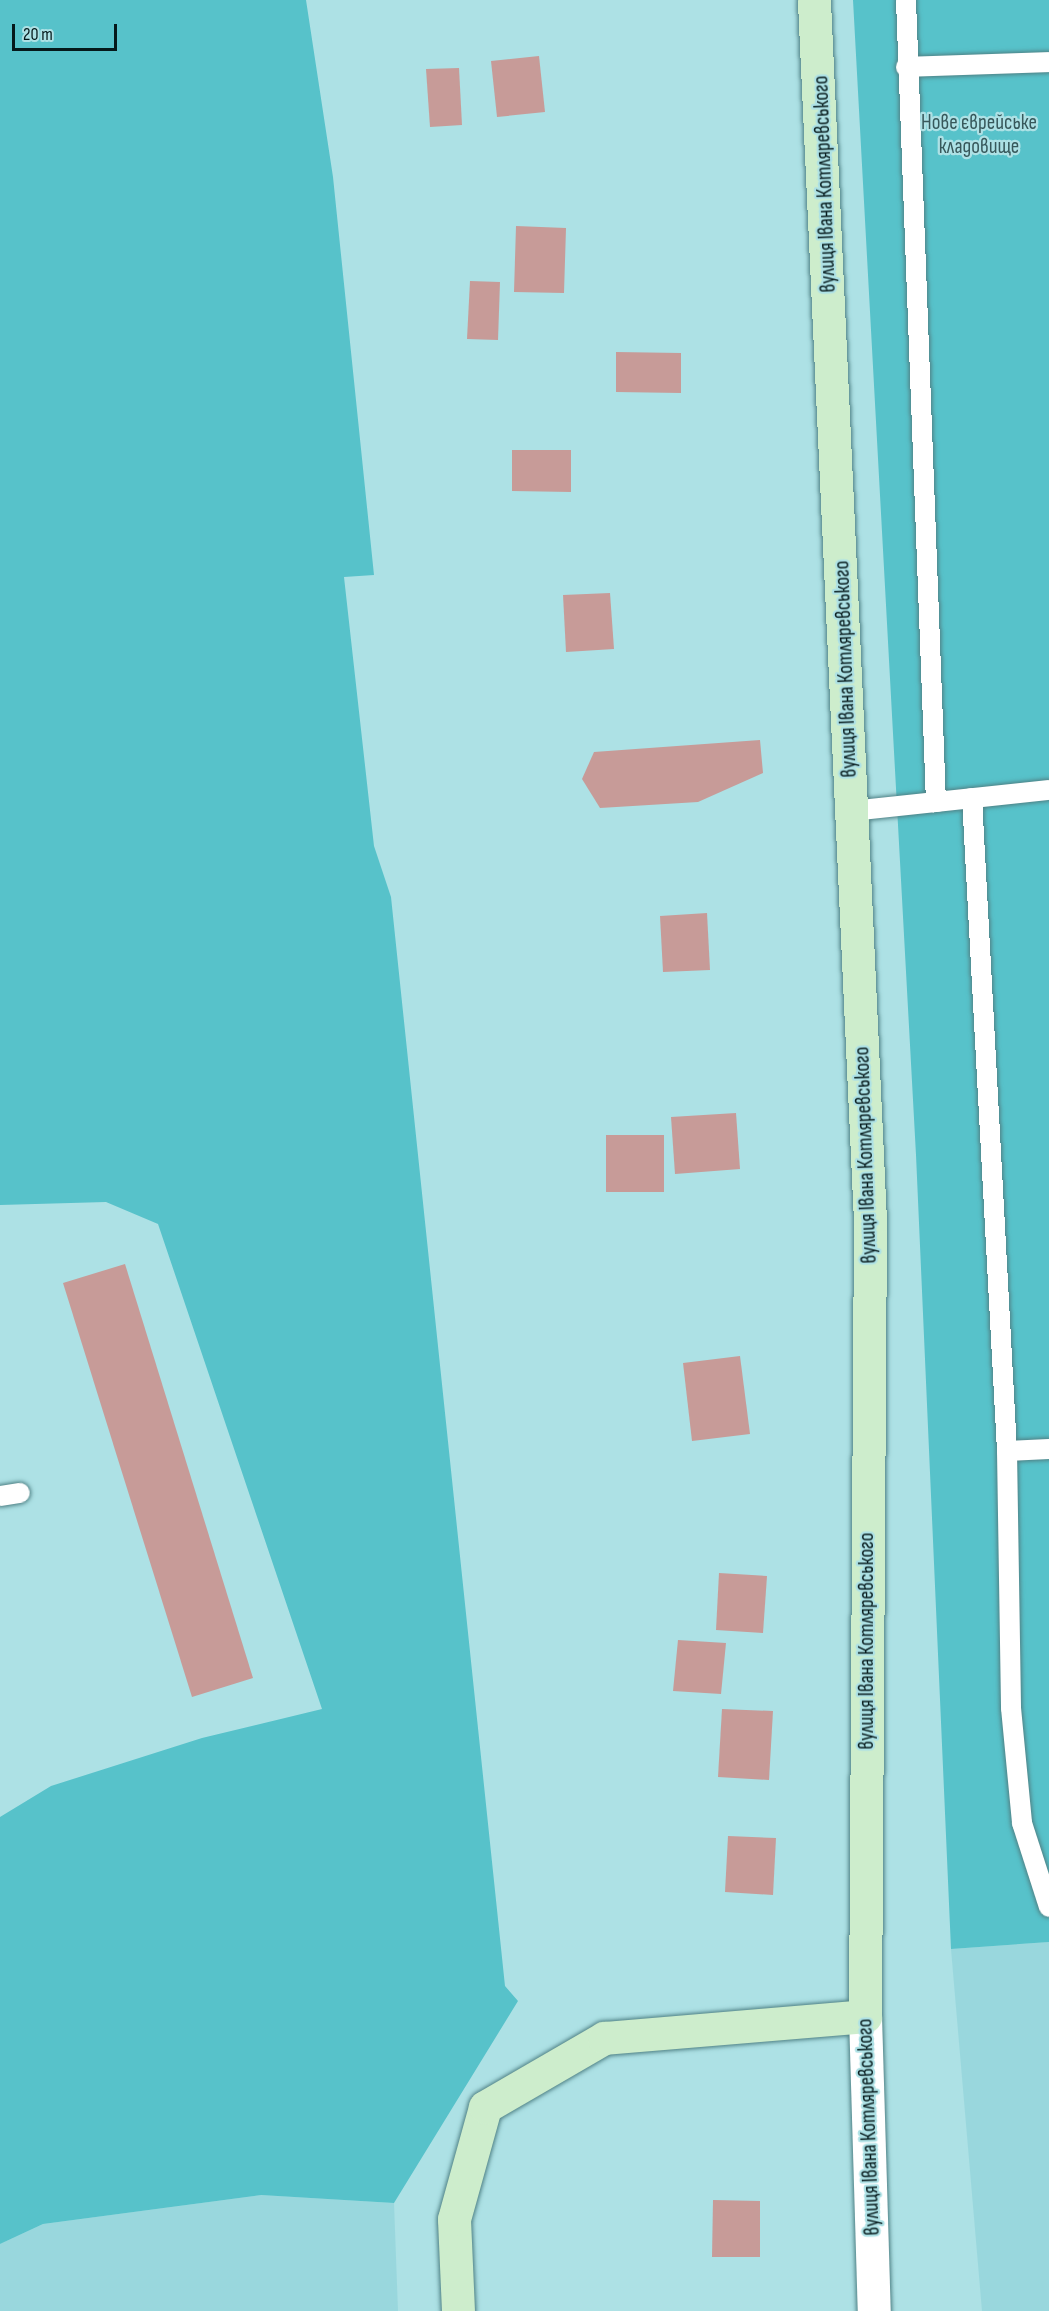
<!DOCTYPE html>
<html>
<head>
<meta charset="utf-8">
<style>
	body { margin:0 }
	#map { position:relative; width:1049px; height:2311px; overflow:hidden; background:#ade1e5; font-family:"Sofia Sans Condensed",sans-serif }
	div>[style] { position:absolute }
	.built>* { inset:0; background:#99d7dd }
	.green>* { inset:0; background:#57c2ca }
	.building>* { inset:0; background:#c79b98 }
	.roads { filter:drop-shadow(0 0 2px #508286) drop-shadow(0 0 2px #508286) }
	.lane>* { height:20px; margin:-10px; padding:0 10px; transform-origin:10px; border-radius:10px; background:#fff }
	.street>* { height:33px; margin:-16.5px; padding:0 16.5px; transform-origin:16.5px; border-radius:16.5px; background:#fff }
	.secondary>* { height:33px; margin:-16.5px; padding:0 16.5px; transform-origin:16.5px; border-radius:16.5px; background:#cdedcc }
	span { translate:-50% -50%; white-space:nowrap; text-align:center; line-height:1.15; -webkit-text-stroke:4.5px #ade1e5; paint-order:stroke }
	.park-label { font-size:21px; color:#37585b }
	.street-label { font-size:21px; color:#05191b }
	.scale { position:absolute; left:12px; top:24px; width:105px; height:27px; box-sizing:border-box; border:3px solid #05191b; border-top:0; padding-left:8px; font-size:18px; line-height:21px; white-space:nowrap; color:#05191b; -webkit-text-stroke:4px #ade1e5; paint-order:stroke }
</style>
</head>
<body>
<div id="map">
	<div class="built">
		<div style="clip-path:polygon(1049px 1942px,1049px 2311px,982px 2311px,951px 1949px)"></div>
		<div style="clip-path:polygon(261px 2195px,394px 2203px,398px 2311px,0 2311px,0 2244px,43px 2224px)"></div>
	</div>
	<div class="green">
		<div style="clip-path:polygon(0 0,306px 0,333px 177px,374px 575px,344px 577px,374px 846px,391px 897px,505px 1986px,518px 2001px,394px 2203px,261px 2195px,43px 2224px,0 2244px,0 1817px,51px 1786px,202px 1738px,322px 1709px,158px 1224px,106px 1202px,0 1205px)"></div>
		<div style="clip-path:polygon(853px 0,1049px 0,1049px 1942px,951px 1949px,916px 1155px)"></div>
	</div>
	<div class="building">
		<div style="clip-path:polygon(539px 56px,545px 112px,497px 117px,491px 61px)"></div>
		<div style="clip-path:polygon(459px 68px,462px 125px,430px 127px,426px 69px)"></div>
		<div style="clip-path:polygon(516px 226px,566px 228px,564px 293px,514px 292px)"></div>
		<div style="clip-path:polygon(470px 281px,500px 282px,498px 340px,467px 339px)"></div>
		<div style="clip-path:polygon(616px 352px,681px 353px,681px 393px,616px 392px)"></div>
		<div style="clip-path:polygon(512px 450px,571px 450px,571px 492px,512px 491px)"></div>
		<div style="clip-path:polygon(610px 593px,614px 649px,566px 652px,563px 595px)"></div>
		<div style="clip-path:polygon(760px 740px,763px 773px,698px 802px,600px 808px,582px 779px,594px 752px)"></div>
		<div style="clip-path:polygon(707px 913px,710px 970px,663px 972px,660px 916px)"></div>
		<div style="clip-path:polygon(736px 1113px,740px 1169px,675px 1174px,671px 1117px)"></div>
		<div style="clip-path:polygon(606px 1135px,664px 1135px,664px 1192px,606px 1192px)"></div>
		<div style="clip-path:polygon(125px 1264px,253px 1678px,192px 1697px,63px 1283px)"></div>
		<div style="clip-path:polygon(740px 1356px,750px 1434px,692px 1441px,683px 1363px)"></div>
		<div style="clip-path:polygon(719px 1573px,767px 1576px,763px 1633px,716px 1630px)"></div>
		<div style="clip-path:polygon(678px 1640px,726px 1643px,721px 1694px,673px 1691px)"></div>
		<div style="clip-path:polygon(722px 1709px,773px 1711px,769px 1780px,718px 1777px)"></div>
		<div style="clip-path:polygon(728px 1836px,776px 1838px,773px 1895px,725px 1892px)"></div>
		<div style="clip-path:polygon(713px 2200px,760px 2201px,760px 2257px,712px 2257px)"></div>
	</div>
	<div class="roads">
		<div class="lane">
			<div style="left:906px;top:0;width:803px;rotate:87.86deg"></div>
			<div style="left:906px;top:67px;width:143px;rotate:-2deg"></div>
			<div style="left:972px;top:798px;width:654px;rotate:86.93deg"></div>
			<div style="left:1007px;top:1451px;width:257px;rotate:89.1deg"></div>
			<div style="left:1011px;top:1708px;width:116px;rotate:84.5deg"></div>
			<div style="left:1022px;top:1823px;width:88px;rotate:72.2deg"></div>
			<div style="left:852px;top:811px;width:198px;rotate:-6.1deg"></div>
			<div style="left:1007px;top:1451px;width:42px;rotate:-2.7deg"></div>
			<div style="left:0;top:1496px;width:20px;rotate:-9deg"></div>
		</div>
		<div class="street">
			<div style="left:865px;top:2016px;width:295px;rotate:88.3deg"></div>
		</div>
		<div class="secondary">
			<div style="left:458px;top:2311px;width:92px;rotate:-92.5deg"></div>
			<div style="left:454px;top:2219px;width:116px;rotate:-74.5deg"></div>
			<div style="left:485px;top:2107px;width:138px;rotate:-30.1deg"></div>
			<div style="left:604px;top:2038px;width:262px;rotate:-4.8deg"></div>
			<div style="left:865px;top:2016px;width:795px;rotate:-89.64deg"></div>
			<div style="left:870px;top:1221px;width:1222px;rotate:-92.63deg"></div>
		</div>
	</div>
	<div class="park-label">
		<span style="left:979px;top:135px">Нове єврейське<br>кладовище</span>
	</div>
	<div class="street-label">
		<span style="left:825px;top:184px;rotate:-92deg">вулиця Івана Котляревського</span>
		<span style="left:846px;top:669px;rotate:-92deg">вулиця Івана Котляревського</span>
		<span style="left:866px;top:1155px;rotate:-92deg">вулиця Івана Котляревського</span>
		<span style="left:867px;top:1641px;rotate:-90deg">вулиця Івана Котляревського</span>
		<span style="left:869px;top:2127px;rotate:-92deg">вулиця Івана Котляревського</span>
	</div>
	<div class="scale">20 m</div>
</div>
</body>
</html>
